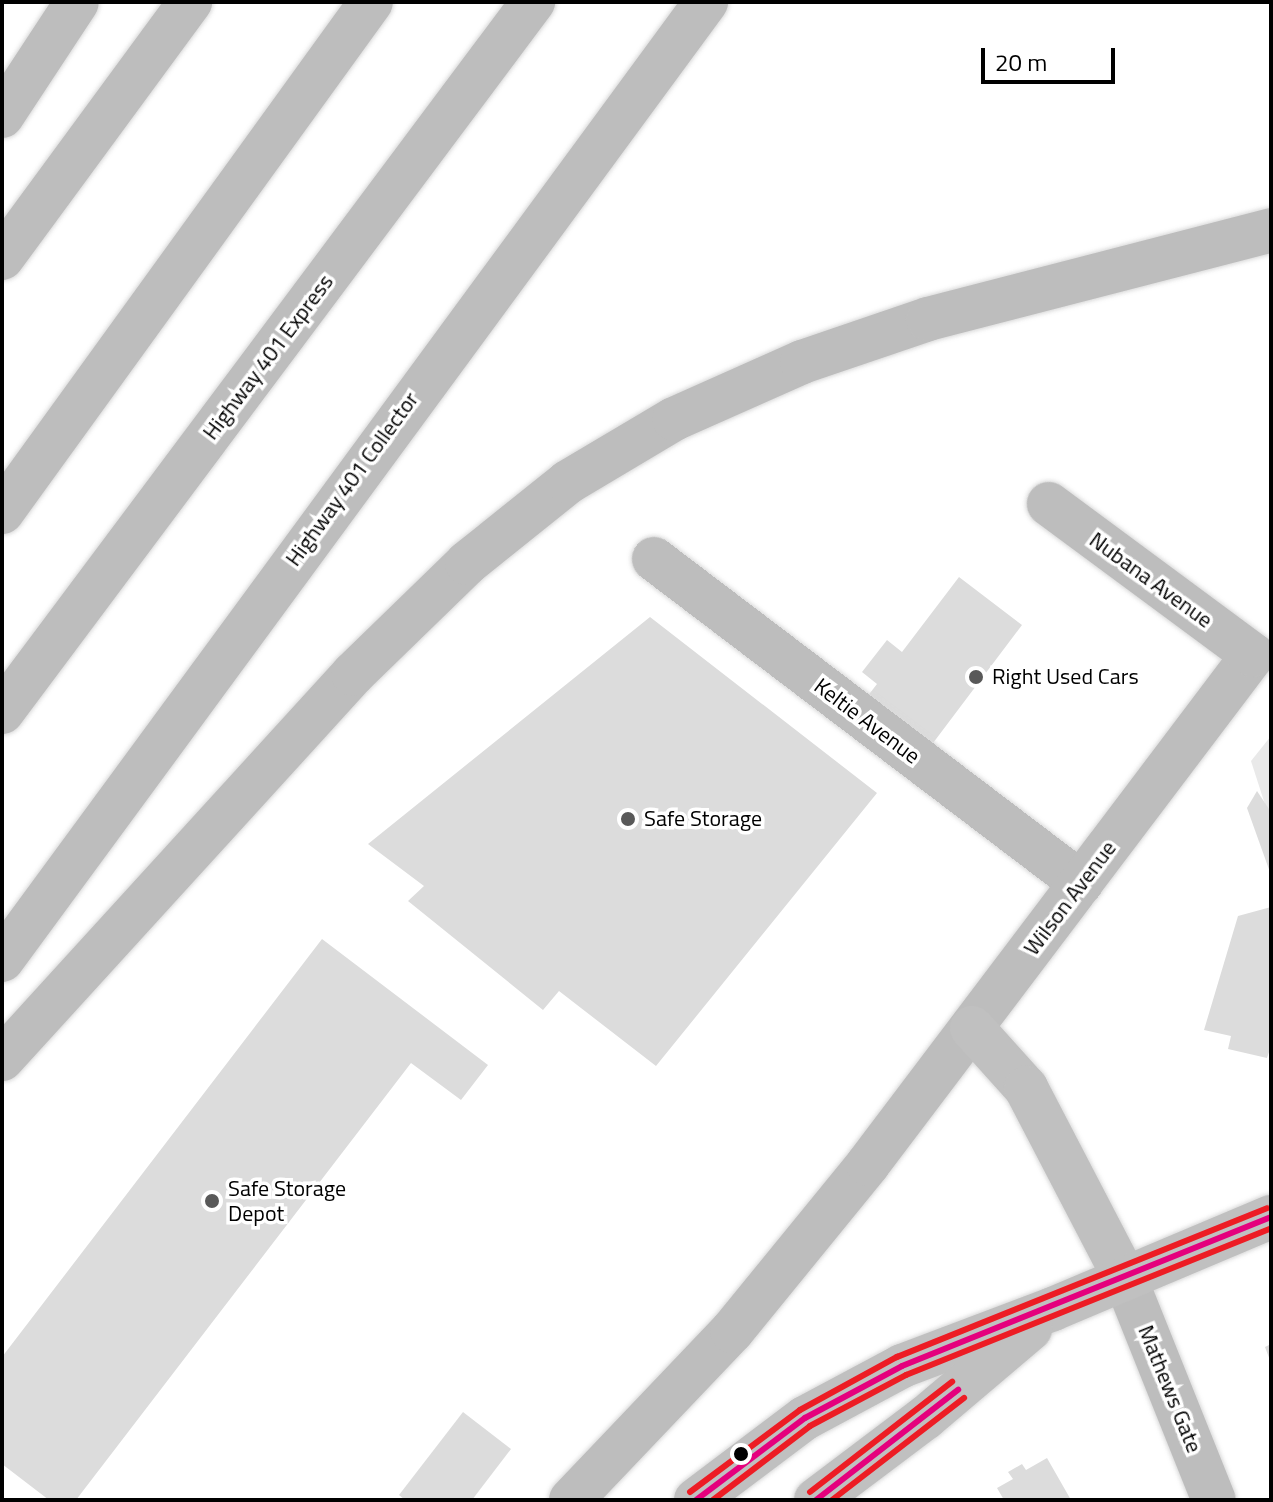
<!DOCTYPE html>
<html>
<head>
<meta charset="utf-8">
<style>
	body { margin:0 }
	#map { position:relative; width:1273px; height:1502px; overflow:hidden; background:#fff; font-family:"Titillium Web",sans-serif }
	div>[style] { position:absolute }
	.green>* { inset:0; background:#e9e9e9 }
	.building>* { inset:0; background:#dcdcdc }
	.roads { filter:drop-shadow(0 0 2px #dbdbdb) drop-shadow(0 0 2px #dbdbdb) }
	.street>* { height:44px; margin:-22px; padding:0 22px; transform-origin:22px; border-radius:22px; background:#bdbdbd }
	.secondary>* { height:44px; margin:-22px; padding:0 22px; transform-origin:22px; border-radius:22px; background:#c0c0c0 }
	.highway>* { height:44px; margin:-22px; padding:0 22px; transform-origin:22px; border-radius:22px; background:#bdbdbd }
	.bus-1>* { height:6px; margin:-3px; padding:0 3px; transform-origin:3px; border-radius:3px; background:#e5007d }
	.bus-2>* { height:6px; margin:-3px; padding:0 3px; transform-origin:3px; border-radius:3px; background:#ed1c24 }
	.bus-3>* { height:6px; margin:-3px; padding:0 3px; transform-origin:3px; border-radius:3px; background:#ed1c24 }
	.dots>* { width:22px; height:22px; translate:-50% -50%; box-sizing:border-box; border:4px solid #fff; border-radius:50% }
	span { translate:-50% -50%; white-space:nowrap; text-align:center; line-height:1.15; -webkit-text-stroke:7px #fff; paint-order:stroke }
	.street-label { font-size:22px; color:#000 }
	.poi-label { font-size:22px; color:#000 }
	.left { translate:0 -50%; text-align:left }
	.frame { position:absolute; inset:0; border:4px solid #000; pointer-events:none }
	.scale { position:absolute; left:981px; top:48px; width:134px; height:36px; box-sizing:border-box; border:4px solid #000; border-top:0; padding-left:10px; font-size:24px; line-height:28px; white-space:nowrap; color:#000; -webkit-text-stroke:6px #fff; paint-order:stroke }
</style>
</head>
<body>
<div id="map">
	<div class="green">
		<div style="clip-path:polygon(1271px 736px,1271px 823px,1251px 761px)"></div>
	</div>
	<div class="building">
		<div style="clip-path:polygon(959px 577px,1022px 625px,924px 755px,860px 706px,877px 684px,862px 672px,887px 640px,902px 652px)"></div>
		<div style="clip-path:polygon(650px 617px,877px 793px,656px 1066px,559px 991px,543px 1010px,408px 901px,424px 886px,368px 844px)"></div>
		<div style="clip-path:polygon(1257px 791px,1271px 812px,1271px 875px,1247px 808px)"></div>
		<div style="clip-path:polygon(1271px 907px,1271px 1046px,1267px 1058px,1228px 1049px,1231px 1036px,1204px 1030px,1238px 916px)"></div>
		<div style="clip-path:polygon(322px 939px,488px 1065px,461px 1100px,411px 1063px,76px 1500px,49px 1500px,2px 1464px,2px 1357px)"></div>
		<div style="clip-path:polygon(1271px 1344px,1271px 1363px,1265px 1347px)"></div>
		<div style="clip-path:polygon(463px 1412px,511px 1449px,472px 1500px,405px 1500px,399px 1495px)"></div>
		<div style="clip-path:polygon(1047px 1458px,1071px 1500px,1004px 1500px,997px 1488px,1013px 1479px,1008px 1472px,1022px 1464px,1026px 1470px)"></div>
	</div>
	<div class="roads">
		<div class="street">
			<div style="left:654px;top:559px;width:536px;rotate:37.19deg"></div>
			<div style="left:1125px;top:1278px;width:239px;rotate:68.2deg"></div>
			<div style="left:571px;top:1500px;width:233px;rotate:-46.4deg"></div>
			<div style="left:732px;top:1331px;width:215px;rotate:-50.8deg"></div>
			<div style="left:868px;top:1164px;width:638px;rotate:-52.9deg"></div>
			<div style="left:1253px;top:655px;width:254px;rotate:-143.5deg"></div>
		</div>
		<div class="secondary">
			<div style="left:972px;top:1028px;width:81px;rotate:48deg"></div>
			<div style="left:1026px;top:1088px;width:214px;rotate:62.5deg"></div>
			<div style="left:696px;top:1500px;width:136px;rotate:-37deg"></div>
			<div style="left:805px;top:1418px;width:110px;rotate:-28.2deg"></div>
			<div style="left:902px;top:1366px;width:161px;rotate:-20.7deg"></div>
			<div style="left:1053px;top:1309px;width:237px;rotate:-22.9deg"></div>
			<div style="left:816px;top:1500px;width:136px;rotate:-37deg"></div>
			<div style="left:925px;top:1418px;width:138px;rotate:-40.3deg"></div>
		</div>
		<div class="highway">
			<div style="left:2px;top:116px;width:136px;rotate:-56.7deg"></div>
			<div style="left:2px;top:258px;width:318px;rotate:-53.7deg"></div>
			<div style="left:2px;top:512px;width:629px;rotate:-54.11deg"></div>
			<div style="left:2px;top:712px;width:887px;rotate:-53.21deg"></div>
			<div style="left:2px;top:960px;width:1189px;rotate:-53.69deg"></div>
			<div style="left:2px;top:1059px;width:521px;rotate:-47.64deg"></div>
			<div style="left:353px;top:674px;width:159px;rotate:-44.2deg"></div>
			<div style="left:467px;top:563px;width:129px;rotate:-38.7deg"></div>
			<div style="left:568px;top:482px;width:123px;rotate:-30.7deg"></div>
			<div style="left:674px;top:419px;width:140px;rotate:-24deg"></div>
			<div style="left:802px;top:362px;width:133px;rotate:-18.8deg"></div>
			<div style="left:928px;top:319px;width:354px;rotate:-14.5deg"></div>
		</div>
	</div>
	<div class="bus-1">
		<div style="left:696px;top:1500px;width:136px;rotate:-37deg"></div>
		<div style="left:805px;top:1418px;width:110px;rotate:-28.2deg"></div>
		<div style="left:902px;top:1366px;width:398px;rotate:-22deg"></div>
		<div style="left:816px;top:1500px;width:180px;rotate:-37.8deg"></div>
	</div>
	<div class="bus-2">
		<div style="left:713px;top:1500px;width:122px;rotate:-37.3deg"></div>
		<div style="left:810px;top:1426px;width:109px;rotate:-28deg"></div>
		<div style="left:906px;top:1375px;width:393px;rotate:-21.9deg"></div>
		<div style="left:832px;top:1500px;width:167px;rotate:-37.7deg"></div>
	</div>
	<div class="bus-3">
		<div style="left:690px;top:1492px;width:137px;rotate:-36.7deg"></div>
		<div style="left:800px;top:1410px;width:111px;rotate:-28.7deg"></div>
		<div style="left:897px;top:1357px;width:399px;rotate:-21.9deg"></div>
		<div style="left:810px;top:1492px;width:180px;rotate:-37.8deg"></div>
	</div>
	<div class="dots">
		<div style="left:976px;top:677px;background:#595959"></div>
		<div style="left:628px;top:819px;background:#595959"></div>
		<div style="left:212px;top:1201px;background:#595959"></div>
		<div style="left:741px;top:1454px;background:#000"></div>
	</div>
	<div class="street-label">
		<span style="left:268px;top:357px;rotate:-53deg">Highway 401 Express</span>
		<span style="left:352px;top:479px;rotate:-54deg">Highway 401 Collector</span>
		<span style="left:1151px;top:580px;rotate:36deg">Nubana Avenue</span>
		<span style="left:867px;top:721px;rotate:37deg">Keltie Avenue</span>
		<span style="left:1070px;top:898px;rotate:-53deg">Wilson Avenue</span>
		<span style="left:1170px;top:1389px;rotate:68deg">Mathews Gate</span>
	</div>
	<div class="poi-label">
		<span class="left" style="left:992px;top:677px">Right Used Cars</span>
		<span class="left" style="left:644px;top:819px">Safe Storage</span>
		<span class="left" style="left:228px;top:1201px">Safe Storage<br>Depot</span>
	</div>
	<div class="frame"></div>
	<div class="scale">20 m</div>
</div>
</body>
</html>
